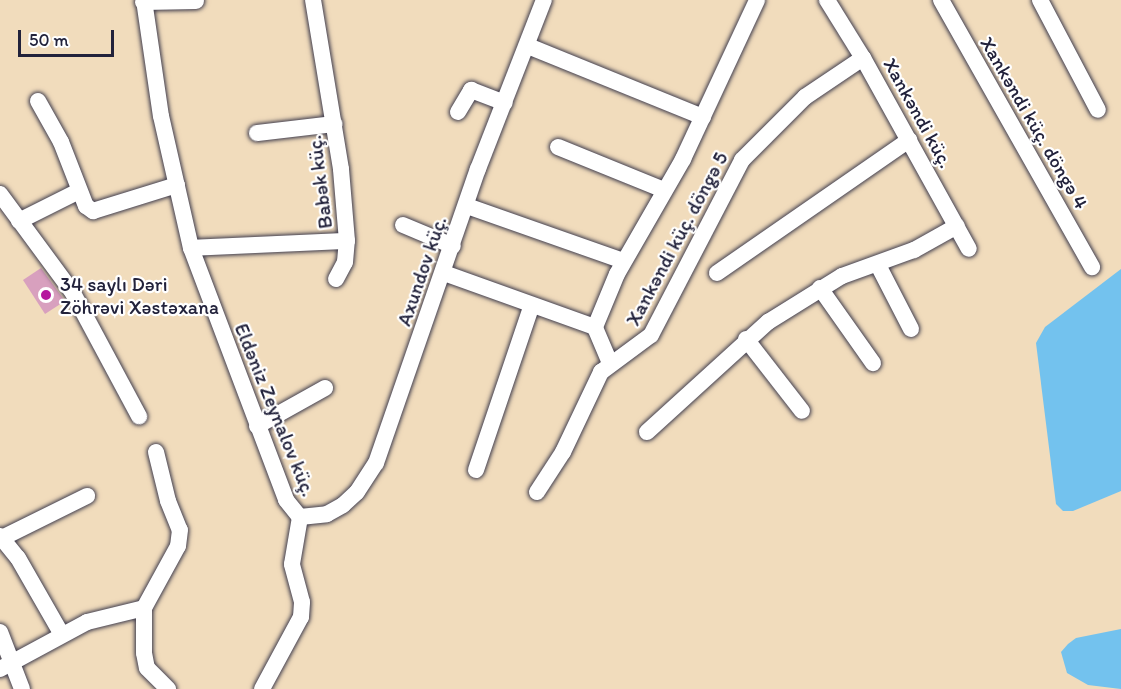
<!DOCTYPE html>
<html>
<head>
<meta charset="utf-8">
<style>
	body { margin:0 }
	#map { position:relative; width:1121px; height:689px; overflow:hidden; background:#f1dcbc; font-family:Itim,sans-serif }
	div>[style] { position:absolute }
	.water>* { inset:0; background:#73c2ee }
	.building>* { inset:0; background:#d8a0be }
	.roads { filter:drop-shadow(0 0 2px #413e4e) drop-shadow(0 0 2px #413e4e) }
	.minor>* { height:16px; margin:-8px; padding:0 8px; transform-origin:8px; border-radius:8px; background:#fff }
	.dots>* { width:16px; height:16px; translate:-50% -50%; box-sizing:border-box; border:3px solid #fff; border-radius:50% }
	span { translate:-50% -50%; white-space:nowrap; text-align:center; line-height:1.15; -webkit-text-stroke:4.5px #fff; paint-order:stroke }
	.street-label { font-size:20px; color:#22223b }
	.poi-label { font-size:20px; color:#22223b }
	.left { translate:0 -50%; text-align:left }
	.scale { position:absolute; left:18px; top:30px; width:96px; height:27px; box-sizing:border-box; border:3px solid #22223b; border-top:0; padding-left:8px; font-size:18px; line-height:21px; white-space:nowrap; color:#22223b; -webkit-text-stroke:4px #fff; paint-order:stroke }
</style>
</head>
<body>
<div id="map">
	<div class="water">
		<div style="clip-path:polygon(1121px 269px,1121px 491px,1073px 511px,1063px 511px,1056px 504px,1036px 343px,1045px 327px)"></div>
		<div style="clip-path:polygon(1121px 629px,1121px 689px,1088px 685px,1067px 673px,1061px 652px,1068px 644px,1076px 638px)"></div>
	</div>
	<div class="building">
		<div style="clip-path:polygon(41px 268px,65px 301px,45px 314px,23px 280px)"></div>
	</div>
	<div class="roads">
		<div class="minor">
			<div style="left:144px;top:0;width:117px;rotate:81.7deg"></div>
			<div style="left:161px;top:116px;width:135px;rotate:77.2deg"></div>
			<div style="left:191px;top:248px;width:269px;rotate:69.3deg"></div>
			<div style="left:286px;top:500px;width:22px;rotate:51deg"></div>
			<div style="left:827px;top:0;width:68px;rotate:58.2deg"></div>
			<div style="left:863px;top:58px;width:218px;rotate:61deg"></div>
			<div style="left:941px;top:0;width:307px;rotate:60.5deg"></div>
			<div style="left:1040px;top:0;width:124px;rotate:62.2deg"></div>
			<div style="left:143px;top:2px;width:53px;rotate:-1.1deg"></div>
			<div style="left:528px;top:46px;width:189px;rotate:22.1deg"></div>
			<div style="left:38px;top:101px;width:47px;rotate:60.7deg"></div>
			<div style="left:61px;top:142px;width:69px;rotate:68.7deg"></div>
			<div style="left:86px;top:206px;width:9px;rotate:36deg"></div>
			<div style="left:93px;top:211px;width:88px;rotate:-17.2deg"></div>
			<div style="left:458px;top:112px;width:26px;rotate:-59deg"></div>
			<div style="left:471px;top:90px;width:36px;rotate:21deg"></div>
			<div style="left:257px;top:133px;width:78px;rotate:-6.7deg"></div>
			<div style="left:558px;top:147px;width:114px;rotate:22.1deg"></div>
			<div style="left:0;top:194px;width:123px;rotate:53.6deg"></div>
			<div style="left:73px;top:293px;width:140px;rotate:61.8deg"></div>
			<div style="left:467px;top:206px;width:165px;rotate:19.4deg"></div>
			<div style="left:19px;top:221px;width:67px;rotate:-26.6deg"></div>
			<div style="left:403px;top:225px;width:54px;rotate:22.8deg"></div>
			<div style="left:191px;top:248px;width:156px;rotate:-2.6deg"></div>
			<div style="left:347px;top:241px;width:72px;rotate:-94.8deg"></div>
			<div style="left:341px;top:169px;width:171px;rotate:-99.4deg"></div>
			<div style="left:878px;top:265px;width:72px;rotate:62.7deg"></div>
			<div style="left:444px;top:273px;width:160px;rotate:19.7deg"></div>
			<div style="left:717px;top:273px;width:234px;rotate:-34.7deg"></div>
			<div style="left:336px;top:279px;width:19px;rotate:-62deg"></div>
			<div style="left:345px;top:262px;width:21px;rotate:-85deg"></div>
			<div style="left:820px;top:288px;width:92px;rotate:54.8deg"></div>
			<div style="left:746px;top:339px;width:91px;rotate:52.1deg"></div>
			<div style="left:610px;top:363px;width:39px;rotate:-113deg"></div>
			<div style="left:595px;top:327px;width:57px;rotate:-67.5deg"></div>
			<div style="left:617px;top:274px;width:133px;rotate:-60.1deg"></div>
			<div style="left:683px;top:159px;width:175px;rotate:-65deg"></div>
			<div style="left:257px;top:426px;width:78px;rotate:-29.2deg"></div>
			<div style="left:647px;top:432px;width:164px;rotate:-42.3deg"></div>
			<div style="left:768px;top:322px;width:87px;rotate:-31.9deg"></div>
			<div style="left:842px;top:276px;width:77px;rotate:-19.9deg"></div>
			<div style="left:914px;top:250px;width:49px;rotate:-29.2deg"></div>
			<div style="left:156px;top:452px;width:50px;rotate:76.2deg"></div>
			<div style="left:168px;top:501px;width:31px;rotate:68deg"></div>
			<div style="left:180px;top:530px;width:16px;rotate:97deg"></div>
			<div style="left:178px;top:546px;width:71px;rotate:118.7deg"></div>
			<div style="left:144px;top:608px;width:45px;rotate:90deg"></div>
			<div style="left:144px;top:653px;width:15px;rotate:79deg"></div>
			<div style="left:147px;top:668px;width:30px;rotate:45deg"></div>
			<div style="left:476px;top:470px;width:174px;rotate:-71.3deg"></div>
			<div style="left:537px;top:492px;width:48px;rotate:-57deg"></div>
			<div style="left:563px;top:452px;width:89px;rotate:-64.6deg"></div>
			<div style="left:601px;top:372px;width:62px;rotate:-36.5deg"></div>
			<div style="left:651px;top:335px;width:197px;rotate:-62.5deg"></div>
			<div style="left:742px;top:160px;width:89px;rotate:-45deg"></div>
			<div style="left:805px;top:97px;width:70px;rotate:-33.9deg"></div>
			<div style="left:300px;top:517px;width:27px;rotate:-6deg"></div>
			<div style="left:327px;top:514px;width:18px;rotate:-29deg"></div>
			<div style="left:343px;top:505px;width:19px;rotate:-43deg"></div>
			<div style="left:357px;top:492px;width:35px;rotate:-57deg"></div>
			<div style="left:376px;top:463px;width:311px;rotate:-70.9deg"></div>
			<div style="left:478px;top:169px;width:181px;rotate:-68.7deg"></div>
			<div style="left:0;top:536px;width:28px;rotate:51deg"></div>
			<div style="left:18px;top:558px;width:86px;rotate:60.2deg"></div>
			<div style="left:2px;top:538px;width:95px;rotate:-26.3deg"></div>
			<div style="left:0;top:632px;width:61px;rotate:68.9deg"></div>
			<div style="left:0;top:669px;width:99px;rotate:-28.4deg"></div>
			<div style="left:87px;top:622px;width:59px;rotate:-13.8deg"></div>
			<div style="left:262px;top:689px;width:82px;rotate:-61.6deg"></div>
			<div style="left:301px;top:617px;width:15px;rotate:-86deg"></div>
			<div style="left:302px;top:602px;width:39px;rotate:-105deg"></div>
			<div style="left:292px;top:564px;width:48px;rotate:-80.3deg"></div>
		</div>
	</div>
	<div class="dots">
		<div style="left:46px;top:295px;background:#b5179e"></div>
	</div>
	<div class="street-label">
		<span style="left:918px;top:113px;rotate:61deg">Xankəndi küç.</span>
		<span style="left:1034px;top:123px;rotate:60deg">Xankəndi küç. döngə 4</span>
		<span style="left:320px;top:182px;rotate:-97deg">Babək küç.</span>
		<span style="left:677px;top:239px;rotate:-62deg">Xankəndi küç. döngə 5</span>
		<span style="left:422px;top:271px;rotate:-71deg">Axundov küç.</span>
		<span style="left:275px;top:410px;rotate:68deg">Eldəniz Zeynalov küç.</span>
	</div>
	<div class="poi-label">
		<span class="left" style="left:60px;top:296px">34 saylı Dəri<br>Zöhrəvi Xəstəxana</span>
	</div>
	<div class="scale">50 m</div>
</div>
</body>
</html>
